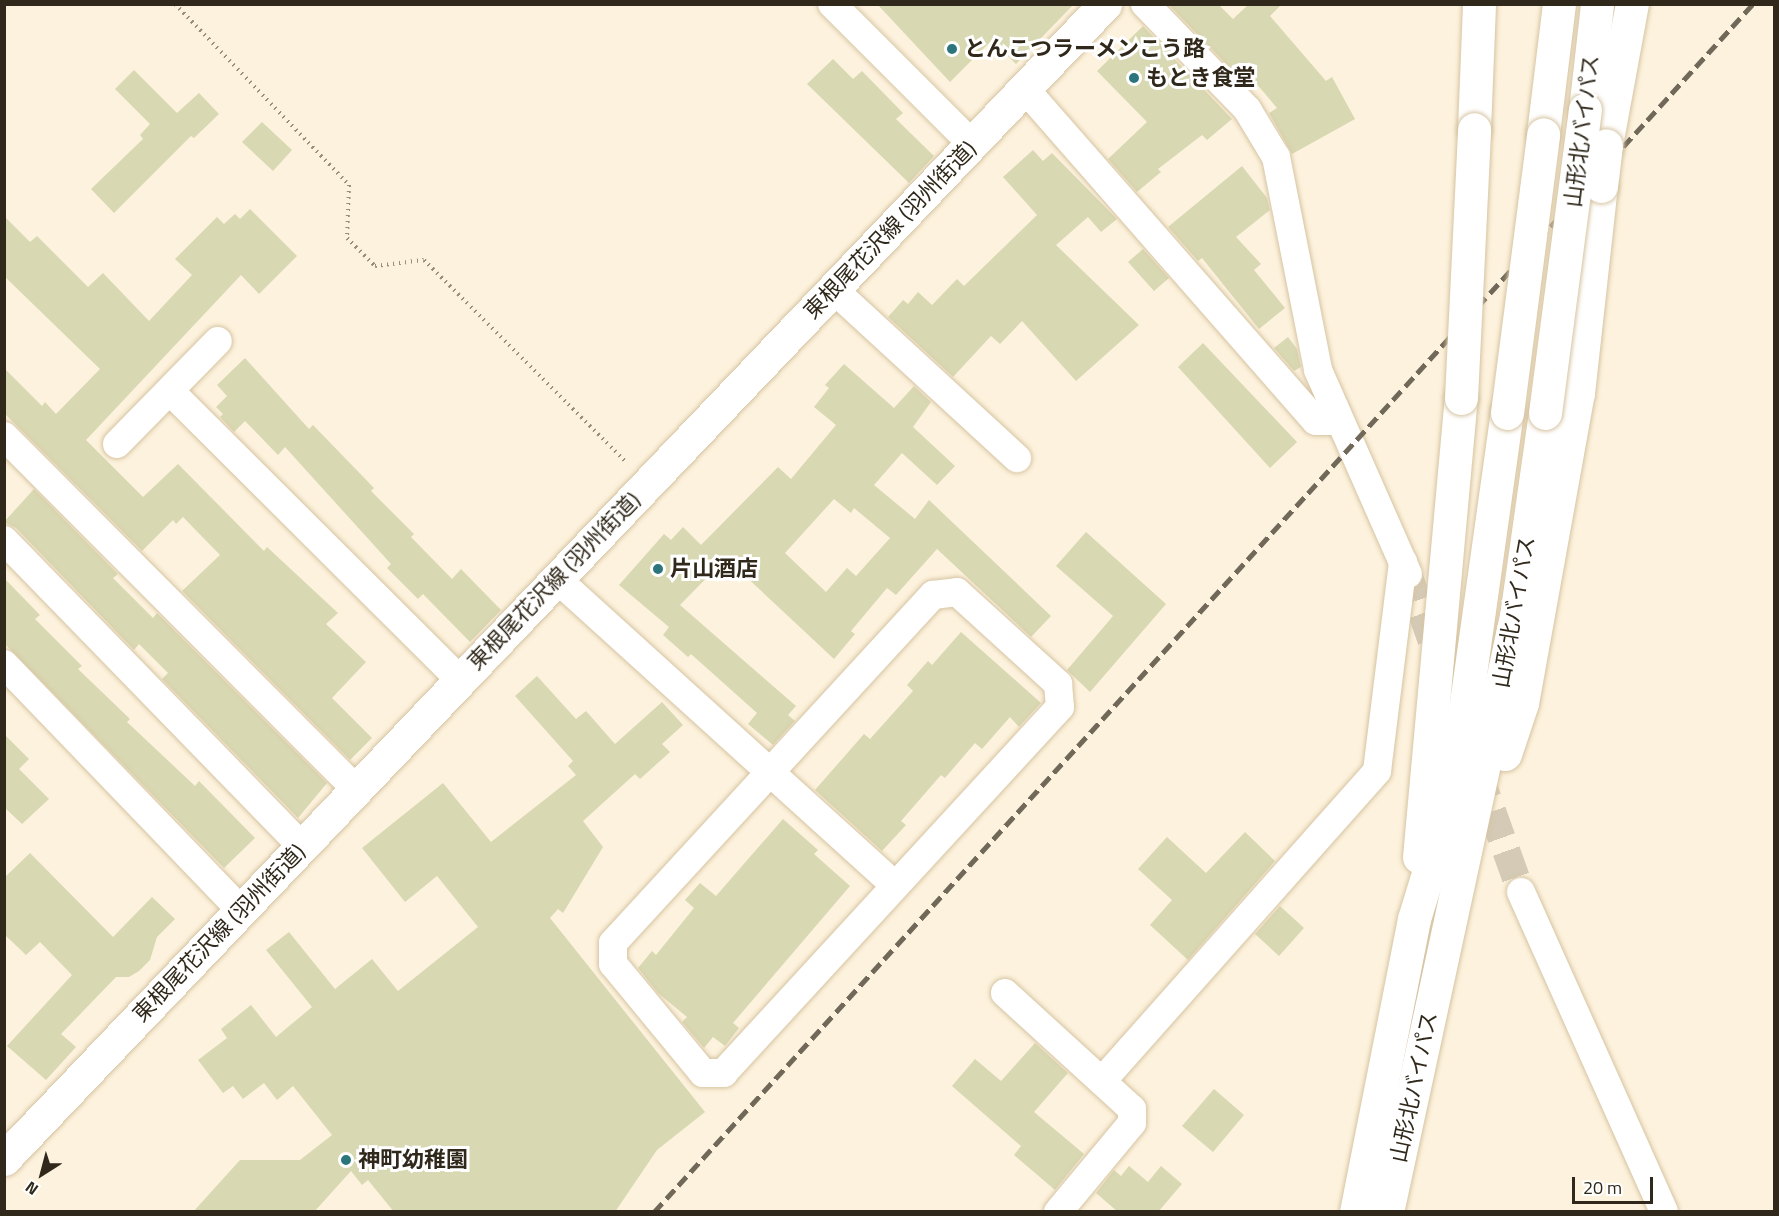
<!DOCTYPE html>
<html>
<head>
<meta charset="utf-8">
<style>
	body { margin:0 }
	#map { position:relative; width:1779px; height:1216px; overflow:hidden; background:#fdf2dd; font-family:"Titillium Web","Noto Sans JP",sans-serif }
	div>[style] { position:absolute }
	.building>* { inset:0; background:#d8d8b2 }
	.minor-tunnel>* { height:28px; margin-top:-14px; transform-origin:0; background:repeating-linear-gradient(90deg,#d4cab6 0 28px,transparent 0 42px) }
	.path>* { height:4px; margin-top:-2px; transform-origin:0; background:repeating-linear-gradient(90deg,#978e7c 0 1.5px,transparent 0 6px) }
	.roads { filter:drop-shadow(0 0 2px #d6c4a2) drop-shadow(0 0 2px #d6c4a2) }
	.minor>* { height:28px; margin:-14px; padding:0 14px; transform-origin:14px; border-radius:14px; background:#fff }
	.major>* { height:33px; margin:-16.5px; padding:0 16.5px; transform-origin:16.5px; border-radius:16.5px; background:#fff }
	.highway>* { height:33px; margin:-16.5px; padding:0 16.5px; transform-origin:16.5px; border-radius:16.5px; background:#fff }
	.rail>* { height:4.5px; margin-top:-2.25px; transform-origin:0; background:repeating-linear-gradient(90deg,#706858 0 12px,transparent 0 18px) }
	.bridges { filter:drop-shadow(0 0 2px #d6c4a2) drop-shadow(0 0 2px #d6c4a2) }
	.highway-bridge>* { height:33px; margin:-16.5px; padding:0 16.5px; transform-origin:16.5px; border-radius:16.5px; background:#fff }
	.dots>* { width:16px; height:16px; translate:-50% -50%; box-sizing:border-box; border:3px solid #fff; border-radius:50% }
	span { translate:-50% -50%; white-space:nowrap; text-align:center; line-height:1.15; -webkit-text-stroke:6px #fff; paint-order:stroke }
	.poi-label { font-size:22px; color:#30291b; font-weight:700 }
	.left { translate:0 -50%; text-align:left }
	.street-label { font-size:22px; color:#30291b }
	.frame { position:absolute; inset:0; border:6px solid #30291b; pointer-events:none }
	.north { position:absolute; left:12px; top:1144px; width:60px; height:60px; -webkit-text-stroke:4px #fff; paint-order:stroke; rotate:216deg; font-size:16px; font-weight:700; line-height:24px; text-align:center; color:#30291b }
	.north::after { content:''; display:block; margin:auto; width:21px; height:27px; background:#30291b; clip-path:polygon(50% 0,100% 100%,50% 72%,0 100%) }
	.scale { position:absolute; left:1572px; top:1177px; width:81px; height:27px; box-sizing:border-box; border:3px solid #30291b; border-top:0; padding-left:8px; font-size:18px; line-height:21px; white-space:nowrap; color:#30291b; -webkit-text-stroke:4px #fff; paint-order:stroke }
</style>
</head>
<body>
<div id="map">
	<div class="building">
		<div style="clip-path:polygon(877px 4px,1074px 4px,1016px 64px,992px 40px,950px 82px)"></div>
		<div style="clip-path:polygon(1168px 4px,1218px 4px,1233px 19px,1249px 4px,1282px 4px,1270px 16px,1326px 81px,1332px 77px,1355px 119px,1292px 154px,1269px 113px,1277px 108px,1243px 68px,1236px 74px)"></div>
		<div style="clip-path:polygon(1143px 26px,1232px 119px,1207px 140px,1202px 135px,1158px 169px,1161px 172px,1137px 192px,1108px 159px,1147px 122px,1097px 71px)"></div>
		<div style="clip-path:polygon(833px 59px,853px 79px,862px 71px,903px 113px,896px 119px,934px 156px,909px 183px,807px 84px)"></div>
		<div style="clip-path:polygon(134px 70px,177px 113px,199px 93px,219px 114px,194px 138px,191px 136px,114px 213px,91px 189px,143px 139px,140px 135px,150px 124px,115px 89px)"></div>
		<div style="clip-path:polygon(262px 122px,292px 150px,273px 171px,242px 142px)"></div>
		<div style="clip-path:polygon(1033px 150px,1043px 161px,1052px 153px,1117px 219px,1101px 232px,1088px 217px,1056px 245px,1139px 325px,1076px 381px,1022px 321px,1000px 344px,991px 336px,953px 377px,888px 317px,903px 300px,908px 304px,918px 292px,932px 305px,957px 279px,964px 286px,1037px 215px,1003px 177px)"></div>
		<div style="clip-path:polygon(1242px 166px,1267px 198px,1270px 210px,1236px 237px,1261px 264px,1254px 270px,1285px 308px,1259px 329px,1202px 258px,1198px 261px,1168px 227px)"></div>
		<div style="clip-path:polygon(250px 209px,297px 256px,259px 294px,241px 275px,86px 440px,143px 497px,178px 464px,264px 551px,267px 547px,338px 613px,326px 624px,366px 662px,332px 698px,372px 738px,350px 760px,182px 591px,220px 555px,183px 517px,176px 524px,173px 520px,142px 551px,4px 413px,4px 368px,42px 406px,45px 402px,56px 414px,100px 369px,4px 276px,4px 216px,30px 242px,37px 236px,88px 287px,103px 273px,149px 321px,192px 275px,175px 259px,217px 217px,224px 224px,235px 214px,240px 219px)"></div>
		<div style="clip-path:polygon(1143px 249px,1169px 278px,1154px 291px,1128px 262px)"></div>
		<div style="clip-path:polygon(1288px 337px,1297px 349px,1301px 367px,1294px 371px,1274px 348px)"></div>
		<div style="clip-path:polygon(1203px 343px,1297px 442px,1270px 468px,1178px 367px)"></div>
		<div style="clip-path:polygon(245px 358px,309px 429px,313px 425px,374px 488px,371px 491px,414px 534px,411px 537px,452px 579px,461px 569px,501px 610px,470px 642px,423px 594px,418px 599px,387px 568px,391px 564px,285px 447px,278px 455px,245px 421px,234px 432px,220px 417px,223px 414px,216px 407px,227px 396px,217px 385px)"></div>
		<div style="clip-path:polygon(evenodd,844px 364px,894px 408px,914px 386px,931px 402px,913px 427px,955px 466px,937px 485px,902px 453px,874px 485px,915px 519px,929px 500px,1051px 616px,1031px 637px,937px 549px,896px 595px,887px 588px,851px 631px,855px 634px,834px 659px,726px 558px,680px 605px,796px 706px,788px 715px,795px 721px,773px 745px,748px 724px,757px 713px,691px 654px,688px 657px,663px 635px,669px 627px,619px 585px,664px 534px,671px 540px,683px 527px,701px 545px,778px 467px,791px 479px,836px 425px,814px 407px,829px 388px,825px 385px,844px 364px,834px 499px,851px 513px,854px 508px,890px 538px,856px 576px,847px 568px,826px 592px,785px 553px,834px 499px)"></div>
		<div style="clip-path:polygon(34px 489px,118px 574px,113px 578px,153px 618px,157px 613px,327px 783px,298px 818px,162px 679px,168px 673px,139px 644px,134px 650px,16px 528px,4px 522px)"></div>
		<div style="clip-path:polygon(1086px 532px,1166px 604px,1090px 692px,1067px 670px,1113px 616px,1056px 566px)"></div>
		<div style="clip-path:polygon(4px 578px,40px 615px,35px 619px,82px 666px,78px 669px,130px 719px,127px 722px,195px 786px,199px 781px,255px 838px,224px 868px,4px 643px)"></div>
		<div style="clip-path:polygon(961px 632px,1041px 703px,1019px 727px,1010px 717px,982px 749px,975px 743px,945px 778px,941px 775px,901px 821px,906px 825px,882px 851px,815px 790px,864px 734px,870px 739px,913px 691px,907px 685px,928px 661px,932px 665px)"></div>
		<div style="clip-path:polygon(537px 676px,576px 719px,586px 711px,615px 744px,662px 702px,683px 725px,662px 744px,670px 752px,640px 779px,635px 774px,583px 821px,603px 847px,563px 913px,558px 909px,550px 918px,705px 1112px,657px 1150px,615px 1212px,394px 1212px,368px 1180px,362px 1185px,351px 1171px,314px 1212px,193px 1212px,240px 1160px,300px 1160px,332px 1135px,293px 1086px,277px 1100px,264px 1083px,243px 1099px,233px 1086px,223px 1093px,198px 1060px,227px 1038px,221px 1029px,251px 1005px,276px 1037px,312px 1007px,266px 950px,289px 932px,335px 989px,372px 959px,398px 991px,478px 927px,437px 876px,405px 902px,362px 848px,443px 783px,491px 842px,576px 775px,568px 766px,573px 761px,515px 696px)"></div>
		<div style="clip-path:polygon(4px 734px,29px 759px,19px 769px,49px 799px,22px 824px,4px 807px)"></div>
		<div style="clip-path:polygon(783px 819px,818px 850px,814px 854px,850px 886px,733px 1023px,739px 1028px,725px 1046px,713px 1037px,704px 1048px,682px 1022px,687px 1017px,658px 993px,638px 968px,652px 951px,656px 955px,694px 908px,685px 900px,700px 883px,716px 896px)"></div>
		<div style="clip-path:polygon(1245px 832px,1275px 861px,1188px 960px,1150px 925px,1172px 900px,1138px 869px,1167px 837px,1206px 873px)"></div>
		<div style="clip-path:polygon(30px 853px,113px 937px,152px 897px,175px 919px,157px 937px,150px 960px,139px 971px,129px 977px,116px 977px,61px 1034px,76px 1047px,46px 1080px,7px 1046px,72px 975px,40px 942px,26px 955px,4px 934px,4px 878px)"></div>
		<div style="clip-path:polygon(1280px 906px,1304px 928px,1279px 956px,1255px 934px)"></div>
		<div style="clip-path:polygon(1035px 1043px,1068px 1073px,1034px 1112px,1084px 1154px,1055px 1190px,1014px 1155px,1021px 1146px,952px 1086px,975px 1059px,1001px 1081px)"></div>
		<div style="clip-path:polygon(1214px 1089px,1244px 1115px,1213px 1152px,1182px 1126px)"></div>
		<div style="clip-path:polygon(1129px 1166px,1148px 1182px,1161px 1166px,1182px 1184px,1158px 1212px,1118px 1212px,1096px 1193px,1114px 1170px,1121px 1176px)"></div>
	</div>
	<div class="minor-tunnel">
		<div style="left:1408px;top:574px;width:167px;rotate:70.4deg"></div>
		<div style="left:1478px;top:772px;width:127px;rotate:70.3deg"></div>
	</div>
	<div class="path">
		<div style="left:175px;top:4px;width:251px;rotate:46.1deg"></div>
		<div style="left:349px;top:185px;width:53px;rotate:92.2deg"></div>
		<div style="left:347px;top:238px;width:40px;rotate:45deg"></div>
		<div style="left:375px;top:266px;width:49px;rotate:-7deg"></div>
		<div style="left:424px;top:260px;width:288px;rotate:45deg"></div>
	</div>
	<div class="roads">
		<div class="minor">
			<div style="left:832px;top:4px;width:198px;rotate:45deg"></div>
			<div style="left:1145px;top:4px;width:146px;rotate:45.8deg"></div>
			<div style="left:1247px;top:109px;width:56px;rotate:58.9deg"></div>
			<div style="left:1276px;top:157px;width:217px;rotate:78.8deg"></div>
			<div style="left:1318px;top:370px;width:223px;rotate:66.2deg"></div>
			<div style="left:1025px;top:89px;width:441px;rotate:48.8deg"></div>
			<div style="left:1316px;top:421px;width:23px"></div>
			<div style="left:833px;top:289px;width:250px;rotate:42.6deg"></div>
			<div style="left:170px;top:391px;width:409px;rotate:44.9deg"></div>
			<div style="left:4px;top:436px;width:499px;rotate:45.1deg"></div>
			<div style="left:117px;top:444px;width:144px;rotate:-45.6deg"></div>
			<div style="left:4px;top:540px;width:427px;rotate:45.8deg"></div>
			<div style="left:557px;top:579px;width:456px;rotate:42.2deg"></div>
			<div style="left:957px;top:592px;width:137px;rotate:42.3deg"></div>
			<div style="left:1058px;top:684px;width:23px;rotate:85deg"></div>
			<div style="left:1060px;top:707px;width:497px;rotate:132.6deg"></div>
			<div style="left:724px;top:1073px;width:21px;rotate:180deg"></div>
			<div style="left:703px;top:1073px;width:141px;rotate:-129.5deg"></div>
			<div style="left:613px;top:964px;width:21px;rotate:-90deg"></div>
			<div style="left:613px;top:943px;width:473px;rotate:-47.4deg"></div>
			<div style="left:933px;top:595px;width:24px;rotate:-7deg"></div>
			<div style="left:4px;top:664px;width:342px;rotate:46.1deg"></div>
			<div style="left:1521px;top:892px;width:350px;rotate:65.9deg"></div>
			<div style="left:1005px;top:993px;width:172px;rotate:42.4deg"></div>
			<div style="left:1132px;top:1109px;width:14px;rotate:90deg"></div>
			<div style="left:1132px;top:1123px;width:116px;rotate:129.7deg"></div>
			<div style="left:1102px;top:1081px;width:414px;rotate:-48.4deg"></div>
			<div style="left:1377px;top:771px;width:211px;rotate:-82.9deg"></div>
		</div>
		<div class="major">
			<div style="left:4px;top:1159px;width:1596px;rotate:-46.37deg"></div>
		</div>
		<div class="highway">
			<div style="left:1585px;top:110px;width:107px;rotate:-83.5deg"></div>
			<div style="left:1474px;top:129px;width:125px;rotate:-87.7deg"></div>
			<div style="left:1543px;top:134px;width:131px;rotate:-83deg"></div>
			<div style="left:1606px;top:145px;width:143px;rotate:-79.6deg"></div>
			<div style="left:1505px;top:754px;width:54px;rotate:-71.6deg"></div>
			<div style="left:1522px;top:703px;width:315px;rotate:-79.8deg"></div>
			<div style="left:1578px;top:393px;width:208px;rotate:-83.7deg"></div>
			<div style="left:1419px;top:857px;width:461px;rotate:-84.8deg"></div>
			<div style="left:1356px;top:1212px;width:299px;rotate:-78.8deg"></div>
			<div style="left:1414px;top:919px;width:137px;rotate:-73deg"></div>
			<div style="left:1454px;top:788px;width:379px;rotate:-82deg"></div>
			<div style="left:1387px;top:1212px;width:610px;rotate:-77.79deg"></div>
			<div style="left:1516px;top:616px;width:205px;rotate:-81.9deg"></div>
		</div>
	</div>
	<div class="rail">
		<div style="left:654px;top:1212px;width:1633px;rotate:-47.71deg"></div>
	</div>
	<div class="bridges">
		<div class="highway-bridge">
			<div style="left:1601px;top:186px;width:41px;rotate:-83deg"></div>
			<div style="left:1461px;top:398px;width:269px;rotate:-87.2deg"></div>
			<div style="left:1507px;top:413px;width:281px;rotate:-82.6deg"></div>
			<div style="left:1545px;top:413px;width:306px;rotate:-82.5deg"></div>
		</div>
	</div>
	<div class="dots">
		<div style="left:952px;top:49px;background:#2c757c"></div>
		<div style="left:1134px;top:78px;background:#2c757c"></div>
		<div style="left:658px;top:569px;background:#2c757c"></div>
		<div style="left:346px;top:1160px;background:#2c757c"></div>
	</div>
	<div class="poi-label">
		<span class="left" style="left:964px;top:49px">とんこつラーメンこう路</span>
		<span class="left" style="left:1146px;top:78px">もとき食堂</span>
		<span class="left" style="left:670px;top:569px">片山酒店</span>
		<span class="left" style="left:358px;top:1160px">神町幼稚園</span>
	</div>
	<div class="street-label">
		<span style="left:1582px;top:131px;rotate:-83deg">山形北バイパス</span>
		<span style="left:890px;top:230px;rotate:-46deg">東根尾花沢線 (羽州街道)</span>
		<span style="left:554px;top:581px;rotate:-46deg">東根尾花沢線 (羽州街道)</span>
		<span style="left:1514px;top:612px;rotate:-80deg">山形北バイパス</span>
		<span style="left:219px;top:933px;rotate:-46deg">東根尾花沢線 (羽州街道)</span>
		<span style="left:1414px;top:1087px;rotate:-78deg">山形北バイパス</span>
	</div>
	<div class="frame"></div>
	<div class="north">N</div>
	<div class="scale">20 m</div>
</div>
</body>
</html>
